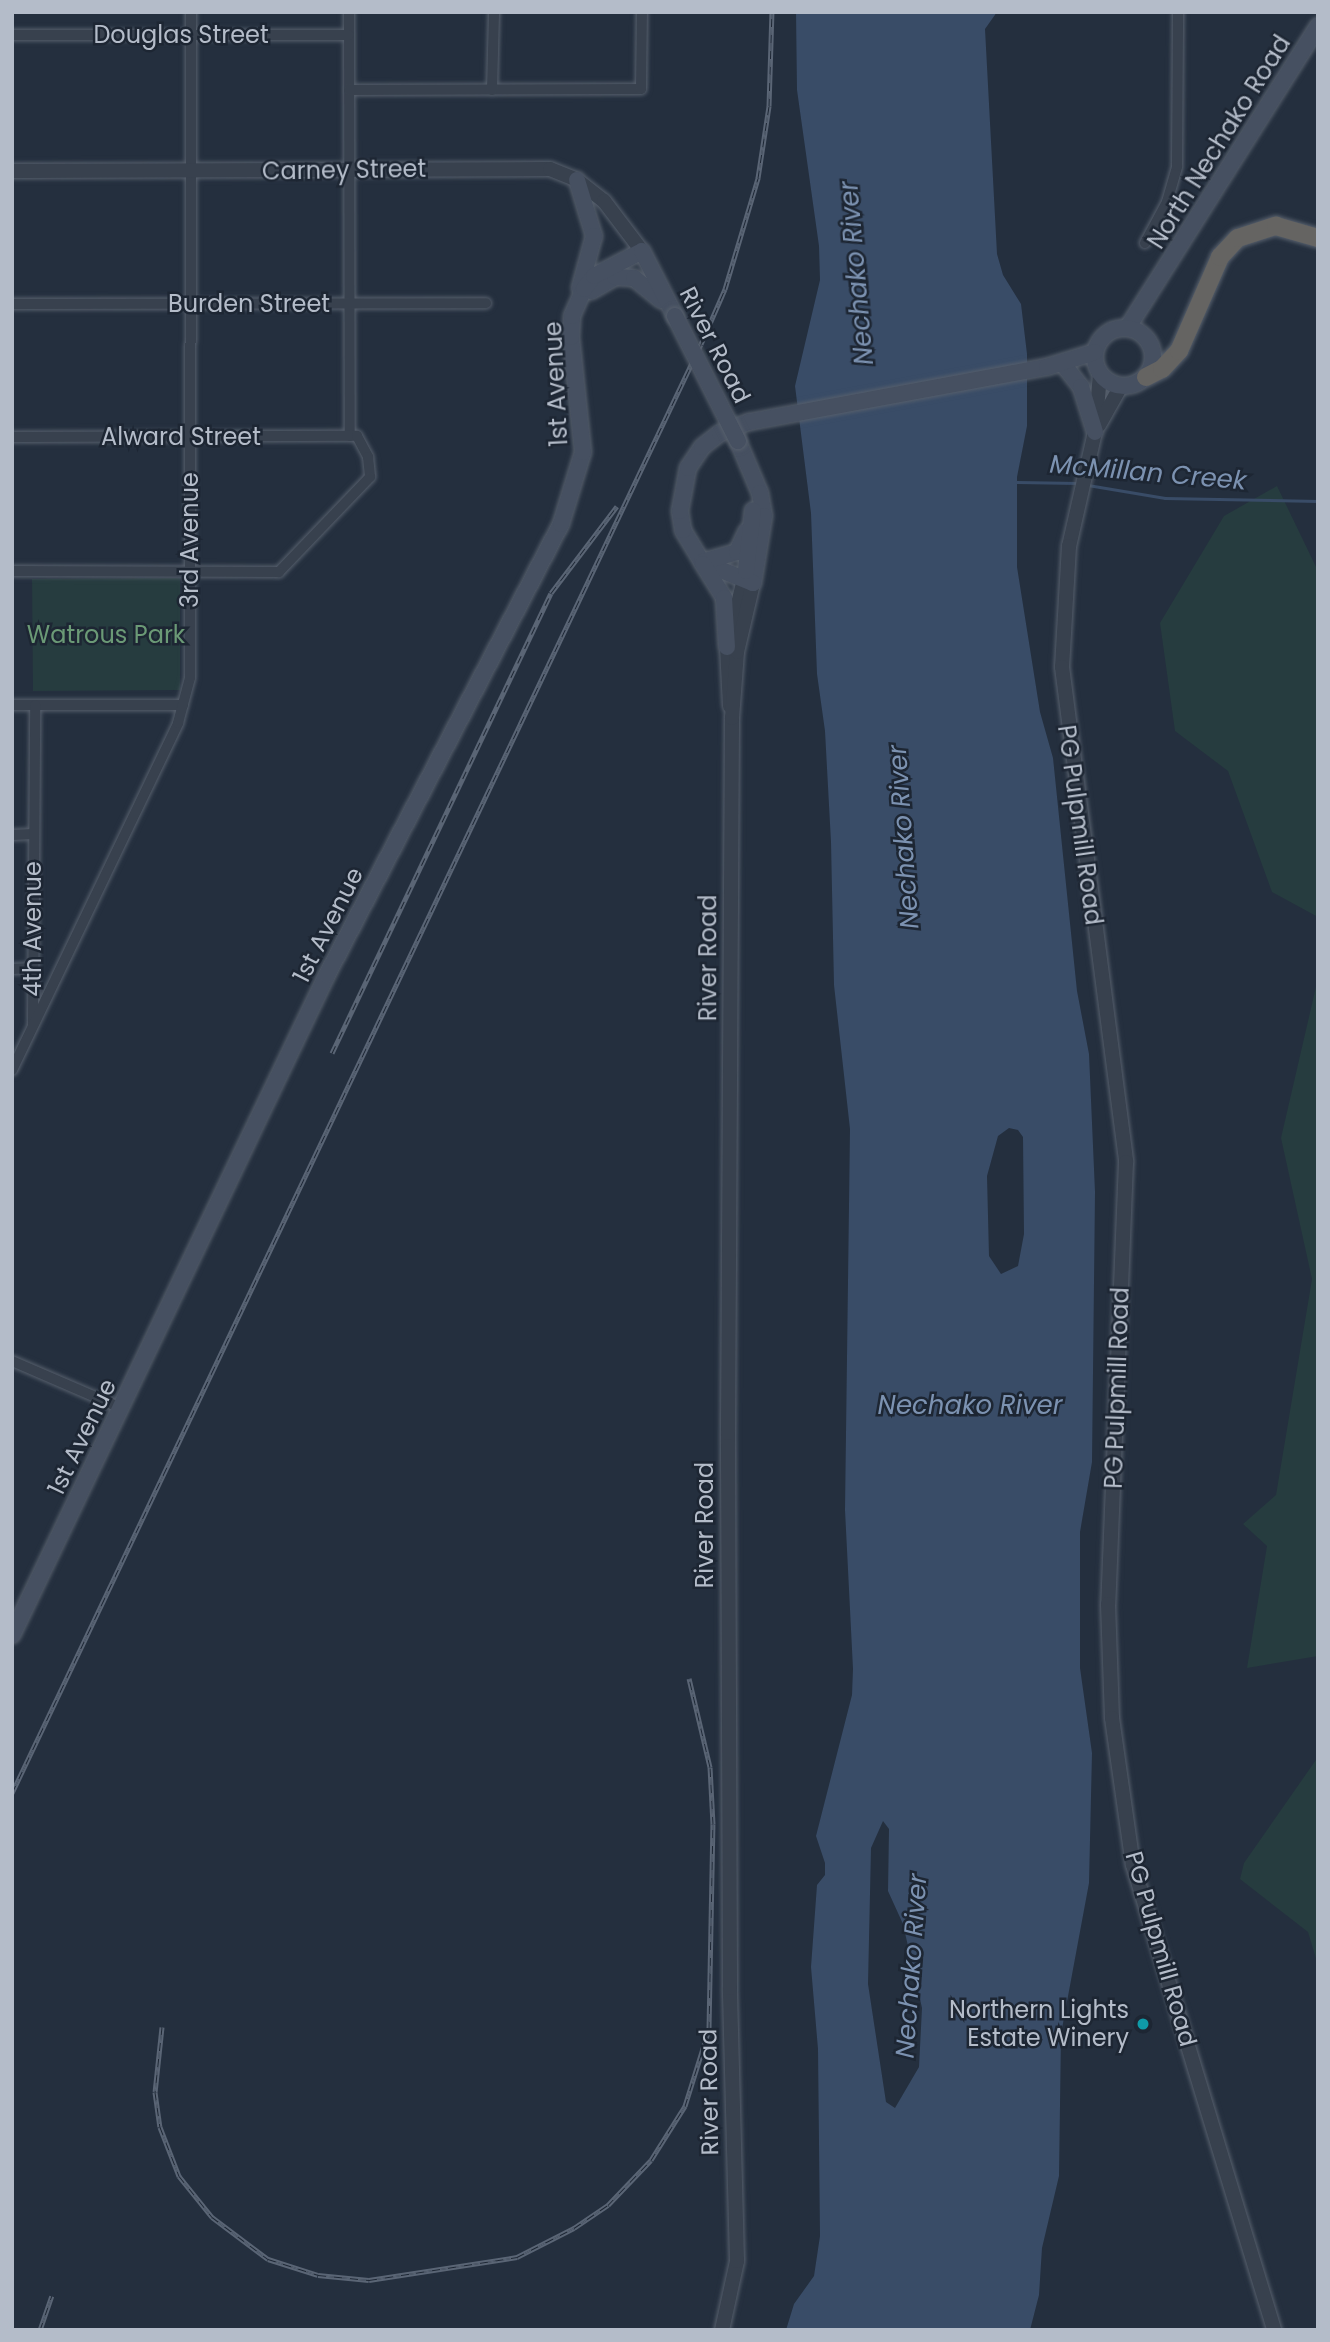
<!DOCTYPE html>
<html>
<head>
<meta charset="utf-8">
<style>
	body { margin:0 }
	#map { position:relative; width:1330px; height:2342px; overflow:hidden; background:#242f3e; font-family:Poppins,sans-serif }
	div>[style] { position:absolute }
	.green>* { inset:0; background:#263c3f }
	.water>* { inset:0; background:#394c67 }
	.stream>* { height:2.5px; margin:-1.25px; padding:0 1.25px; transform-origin:1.25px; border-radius:1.25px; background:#394c67 }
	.roads { filter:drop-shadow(0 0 2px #565f6c) drop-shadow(0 0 2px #565f6c) }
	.minor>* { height:10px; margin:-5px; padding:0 5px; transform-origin:5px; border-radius:5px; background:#38414e }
	.tertiary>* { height:14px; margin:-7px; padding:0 7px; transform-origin:7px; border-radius:7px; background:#38414e }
	.secondary>* { height:16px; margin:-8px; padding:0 8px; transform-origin:8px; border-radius:8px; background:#465061 }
	.secondary>.ring { margin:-8px; padding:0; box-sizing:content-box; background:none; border:16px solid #465061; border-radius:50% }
	.trunk>* { height:18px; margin:-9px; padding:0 9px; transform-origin:9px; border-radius:9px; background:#656462 }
	.rail>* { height:5px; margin-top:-2.5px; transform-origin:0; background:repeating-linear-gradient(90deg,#1d2633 0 8px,#5a6575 0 16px); box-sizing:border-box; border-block:2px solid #5a6575 }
	.bridges { filter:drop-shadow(0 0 2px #565f6c) drop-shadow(0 0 2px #565f6c) }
	.secondary-bridge>* { height:16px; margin:-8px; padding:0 8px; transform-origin:8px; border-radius:8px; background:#465061 }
	.dots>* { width:19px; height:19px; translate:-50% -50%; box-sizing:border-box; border:4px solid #1d2633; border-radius:50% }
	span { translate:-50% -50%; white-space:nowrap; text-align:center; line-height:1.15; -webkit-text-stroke:5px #1d2633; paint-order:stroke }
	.street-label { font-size:24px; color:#b4bcc9 }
	.park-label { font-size:24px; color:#6b9a76 }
	.poi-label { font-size:24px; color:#b4bcc9 }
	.right { translate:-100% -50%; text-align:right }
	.water-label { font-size:26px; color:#7c92b1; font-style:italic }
	.frame { position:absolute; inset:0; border:14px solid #b4bcc9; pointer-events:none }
</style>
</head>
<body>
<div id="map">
	<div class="green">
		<div style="clip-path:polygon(1277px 486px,1318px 571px,1318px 917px,1272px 892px,1228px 771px,1175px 731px,1160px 623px,1224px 516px)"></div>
		<div style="clip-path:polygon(180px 578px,180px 690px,33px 691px,32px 579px)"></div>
		<div style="clip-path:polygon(1318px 978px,1318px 1656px,1247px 1668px,1267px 1546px,1243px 1524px,1276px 1495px,1312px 1279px,1281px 1138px)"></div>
		<div style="clip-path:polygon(1318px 1757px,1318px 1965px,1308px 1932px,1240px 1879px,1244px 1863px)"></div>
	</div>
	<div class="water">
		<div style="clip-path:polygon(evenodd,796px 12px,997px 12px,985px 29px,997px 254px,1003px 275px,1021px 304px,1027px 354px,1027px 426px,1017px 477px,1017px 567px,1040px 712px,1053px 758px,1077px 991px,1089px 1054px,1095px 1192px,1092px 1462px,1080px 1532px,1080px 1668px,1092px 1753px,1089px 1883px,1061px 2034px,1059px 2176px,1042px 2248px,1039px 2295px,1030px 2330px,786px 2330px,794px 2304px,814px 2276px,820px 2236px,818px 2049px,811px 1967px,817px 1885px,825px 1875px,825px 1863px,816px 1836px,852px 1695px,853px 1669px,845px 1510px,850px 1129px,834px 985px,831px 842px,825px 731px,817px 674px,811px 513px,795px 386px,820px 280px,819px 246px,797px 90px,796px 12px,1009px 1128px,1018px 1130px,1023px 1137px,1024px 1234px,1018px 1266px,1001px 1274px,989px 1256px,987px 1176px,998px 1136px,1009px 1128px,796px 12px,883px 1821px,889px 1829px,888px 1891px,903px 1924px,922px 2008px,919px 2067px,895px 2108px,886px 2102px,868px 1984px,871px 1848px,883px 1821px)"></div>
	</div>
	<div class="stream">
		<div style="left:1017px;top:482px;width:61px;rotate:0.9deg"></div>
		<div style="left:1088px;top:485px;width:78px;rotate:9.6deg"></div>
		<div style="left:1165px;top:498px;width:153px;rotate:1.1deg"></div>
	</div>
	<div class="roads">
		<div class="minor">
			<div style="left:349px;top:12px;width:424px;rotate:89.9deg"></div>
			<div style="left:12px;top:35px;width:337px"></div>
			<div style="left:349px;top:90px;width:292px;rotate:-0.2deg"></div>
			<div style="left:641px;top:89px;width:77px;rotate:-89.3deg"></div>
			<div style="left:492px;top:90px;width:78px;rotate:-88.5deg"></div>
			<div style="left:1145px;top:243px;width:47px;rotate:-61.8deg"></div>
			<div style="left:1167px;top:202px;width:37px;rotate:-74deg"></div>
			<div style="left:1177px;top:166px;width:154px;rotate:-89.6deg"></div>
			<div style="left:12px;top:304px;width:474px;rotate:-0.1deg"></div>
			<div style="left:12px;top:437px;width:345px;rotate:-0.2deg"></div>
			<div style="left:357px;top:436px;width:24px;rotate:62deg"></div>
			<div style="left:368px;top:457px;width:20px;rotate:84deg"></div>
			<div style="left:370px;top:477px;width:132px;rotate:133.8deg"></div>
			<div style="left:279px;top:572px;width:267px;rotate:-179.8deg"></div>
			<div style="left:12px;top:705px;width:171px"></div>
			<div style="left:12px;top:835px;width:21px;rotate:-3deg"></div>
			<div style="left:12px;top:969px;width:20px;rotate:-3deg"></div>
			<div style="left:33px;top:1024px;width:319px;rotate:-89.6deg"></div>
			<div style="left:12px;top:1070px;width:385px;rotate:-64.4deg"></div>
			<div style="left:178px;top:723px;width:47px;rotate:-75.1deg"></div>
			<div style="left:190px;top:678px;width:666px;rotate:-89.91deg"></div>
			<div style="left:12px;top:1361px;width:119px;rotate:23.3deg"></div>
		</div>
		<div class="tertiary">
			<div style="left:12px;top:171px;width:538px;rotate:-0.21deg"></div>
			<div style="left:550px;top:169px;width:29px;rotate:22deg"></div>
			<div style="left:577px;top:180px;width:34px;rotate:38deg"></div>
			<div style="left:604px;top:201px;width:63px;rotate:52.8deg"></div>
			<div style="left:1100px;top:374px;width:58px;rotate:94.9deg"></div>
			<div style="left:1095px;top:432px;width:117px;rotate:102.8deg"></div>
			<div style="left:1069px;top:546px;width:121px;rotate:93.3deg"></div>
			<div style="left:1062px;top:667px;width:499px;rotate:82.6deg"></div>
			<div style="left:1126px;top:1162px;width:442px;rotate:92.3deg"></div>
			<div style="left:1108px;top:1604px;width:114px;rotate:88deg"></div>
			<div style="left:1112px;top:1718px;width:148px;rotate:81.9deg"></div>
			<div style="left:1133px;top:1865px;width:486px;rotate:73.1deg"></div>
			<div style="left:1099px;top:425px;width:45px;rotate:-60.6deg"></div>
			<div style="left:730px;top:706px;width:59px;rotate:-92.9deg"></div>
			<div style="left:727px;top:647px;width:69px;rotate:-75.8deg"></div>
			<div style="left:722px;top:2330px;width:71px;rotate:-77.7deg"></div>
			<div style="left:737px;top:2261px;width:273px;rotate:-91.5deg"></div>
			<div style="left:730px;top:1988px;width:555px;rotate:-90.21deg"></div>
			<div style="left:728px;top:1433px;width:715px;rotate:-89.68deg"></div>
			<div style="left:732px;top:718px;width:66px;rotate:-85.7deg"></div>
			<div style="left:737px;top:652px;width:71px;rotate:-76.9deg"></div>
		</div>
		<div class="secondary">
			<div style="left:577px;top:180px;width:59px;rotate:73.1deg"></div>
			<div style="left:594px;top:236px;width:54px;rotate:105.1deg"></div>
			<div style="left:591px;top:291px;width:28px;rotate:-30deg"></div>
			<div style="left:615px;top:277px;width:19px;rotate:3deg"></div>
			<div style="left:634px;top:278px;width:35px;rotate:39deg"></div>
			<div style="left:1128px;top:327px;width:356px;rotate:-57.7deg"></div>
			<div class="ring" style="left:1095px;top:328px;width:42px;height:42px"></div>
			<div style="left:1063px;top:364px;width:29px;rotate:52deg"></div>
			<div style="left:1081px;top:387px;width:47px;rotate:72.7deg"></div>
			<div style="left:738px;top:441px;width:56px;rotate:67.1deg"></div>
			<div style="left:760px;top:493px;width:23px;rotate:80deg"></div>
			<div style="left:764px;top:516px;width:68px;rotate:99.3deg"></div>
			<div style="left:753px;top:583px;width:55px;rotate:-157.6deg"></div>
			<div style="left:702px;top:562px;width:37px;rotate:-121deg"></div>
			<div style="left:683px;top:530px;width:19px;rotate:-99deg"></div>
			<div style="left:680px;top:511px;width:44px;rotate:-79.5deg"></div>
			<div style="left:688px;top:468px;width:25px;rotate:-56deg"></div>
			<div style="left:702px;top:447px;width:23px;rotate:-38deg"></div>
			<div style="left:720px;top:433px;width:31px;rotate:-21deg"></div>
			<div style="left:749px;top:422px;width:303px;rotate:-10.5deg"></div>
			<div style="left:1047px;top:367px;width:50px;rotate:-17.4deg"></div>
			<div style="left:702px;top:562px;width:36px;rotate:-16deg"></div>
			<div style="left:737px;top:552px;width:23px;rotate:-65deg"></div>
			<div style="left:703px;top:564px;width:40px;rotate:58deg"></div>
			<div style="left:724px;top:598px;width:49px;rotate:86.5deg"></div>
			<div style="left:746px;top:571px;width:61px;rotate:-83.5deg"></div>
			<div style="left:12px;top:1635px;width:731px;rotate:-64.49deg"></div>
			<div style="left:327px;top:975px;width:508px;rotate:-62.58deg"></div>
			<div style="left:561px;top:524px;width:75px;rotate:-73deg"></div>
			<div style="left:583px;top:452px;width:116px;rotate:-96deg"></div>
			<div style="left:571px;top:337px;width:21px;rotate:-87deg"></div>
			<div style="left:572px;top:316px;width:30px;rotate:-66deg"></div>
			<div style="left:584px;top:289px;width:16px;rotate:-52deg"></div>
			<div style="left:594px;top:276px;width:54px;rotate:-27.5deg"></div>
			<div style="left:642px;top:251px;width:73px;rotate:63.1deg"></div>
		</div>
		<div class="trunk">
			<div style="left:1146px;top:377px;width:18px;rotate:-27deg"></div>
			<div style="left:1162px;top:369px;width:25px;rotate:-47deg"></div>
			<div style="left:1179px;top:351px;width:103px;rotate:-66.4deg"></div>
			<div style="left:1220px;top:257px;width:26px;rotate:-47deg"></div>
			<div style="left:1238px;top:238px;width:40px;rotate:-18deg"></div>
			<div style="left:1276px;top:226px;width:44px;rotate:15.9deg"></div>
		</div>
	</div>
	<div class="rail">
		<div style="left:332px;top:1053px;width:509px;rotate:-64.54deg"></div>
		<div style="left:551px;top:593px;width:109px;rotate:-52.8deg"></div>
		<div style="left:12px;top:1793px;width:1604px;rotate:-64.57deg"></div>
		<div style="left:701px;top:344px;width:60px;rotate:-66.4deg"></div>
		<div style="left:725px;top:289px;width:116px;rotate:-73.4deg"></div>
		<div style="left:758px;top:178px;width:73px;rotate:-81.3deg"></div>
		<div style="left:769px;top:106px;width:94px;rotate:-88.2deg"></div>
		<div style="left:162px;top:2027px;width:65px;rotate:96.1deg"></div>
		<div style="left:155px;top:2092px;width:35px;rotate:82deg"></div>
		<div style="left:160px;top:2127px;width:53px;rotate:68.8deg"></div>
		<div style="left:179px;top:2176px;width:53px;rotate:51.2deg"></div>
		<div style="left:212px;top:2217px;width:70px;rotate:36.9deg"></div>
		<div style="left:268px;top:2259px;width:52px;rotate:17.7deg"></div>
		<div style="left:318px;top:2275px;width:51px;rotate:5.6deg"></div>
		<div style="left:369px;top:2280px;width:150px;rotate:-8.8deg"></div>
		<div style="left:517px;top:2257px;width:64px;rotate:-27deg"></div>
		<div style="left:574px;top:2228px;width:41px;rotate:-34.1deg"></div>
		<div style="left:608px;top:2205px;width:62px;rotate:-46.3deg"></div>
		<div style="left:651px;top:2160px;width:64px;rotate:-57.8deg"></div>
		<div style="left:685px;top:2106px;width:81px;rotate:-72.7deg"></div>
		<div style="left:709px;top:2029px;width:205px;rotate:-88.9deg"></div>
		<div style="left:713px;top:1824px;width:57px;rotate:-93deg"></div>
		<div style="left:710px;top:1767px;width:91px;rotate:-103.3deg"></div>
		<div style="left:40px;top:2330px;width:36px;rotate:-71deg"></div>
	</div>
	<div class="bridges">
		<div class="secondary-bridge">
			<div style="left:675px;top:316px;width:140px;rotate:63.3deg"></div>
		</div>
	</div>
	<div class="dots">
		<div style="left:1143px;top:2024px;background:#0f9aa8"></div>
	</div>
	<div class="street-label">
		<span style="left:181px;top:35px">Douglas Street</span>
		<span style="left:1219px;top:142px;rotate:-58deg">North Nechako Road</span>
		<span style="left:344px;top:170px;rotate:-1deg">Carney Street</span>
		<span style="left:249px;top:304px">Burden Street</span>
		<span style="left:715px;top:345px;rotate:63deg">River Road</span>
		<span style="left:556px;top:384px;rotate:-93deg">1st Avenue</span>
		<span style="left:181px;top:437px">Alward Street</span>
		<span style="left:190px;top:540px;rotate:-90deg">3rd Avenue</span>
		<span style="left:1080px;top:825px;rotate:82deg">PG Pulpmill Road</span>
		<span style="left:328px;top:925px;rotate:-63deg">1st Avenue</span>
		<span style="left:33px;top:929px;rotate:-90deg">4th Avenue</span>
		<span style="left:708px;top:958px;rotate:-90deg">River Road</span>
		<span style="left:1117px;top:1388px;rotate:-88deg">PG Pulpmill Road</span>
		<span style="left:82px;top:1437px;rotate:-64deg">1st Avenue</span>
		<span style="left:705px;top:1525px;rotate:-90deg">River Road</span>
		<span style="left:1161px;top:1949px;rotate:74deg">PG Pulpmill Road</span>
		<span style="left:709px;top:2092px;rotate:-91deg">River Road</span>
	</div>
	<div class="park-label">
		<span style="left:106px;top:635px">Watrous Park</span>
	</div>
	<div class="poi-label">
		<span class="right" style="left:1129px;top:2024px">Northern Lights<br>Estate Winery</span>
	</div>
	<div class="water-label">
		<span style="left:857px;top:273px;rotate:-95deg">Nechako River</span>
		<span style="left:1148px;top:473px;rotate:5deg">McMillan Creek</span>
		<span style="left:904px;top:837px;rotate:-94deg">Nechako River</span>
		<span style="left:970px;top:1406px">Nechako River</span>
		<span style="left:912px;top:1966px;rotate:-86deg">Nechako River</span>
	</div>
	<div class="frame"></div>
</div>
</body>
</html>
